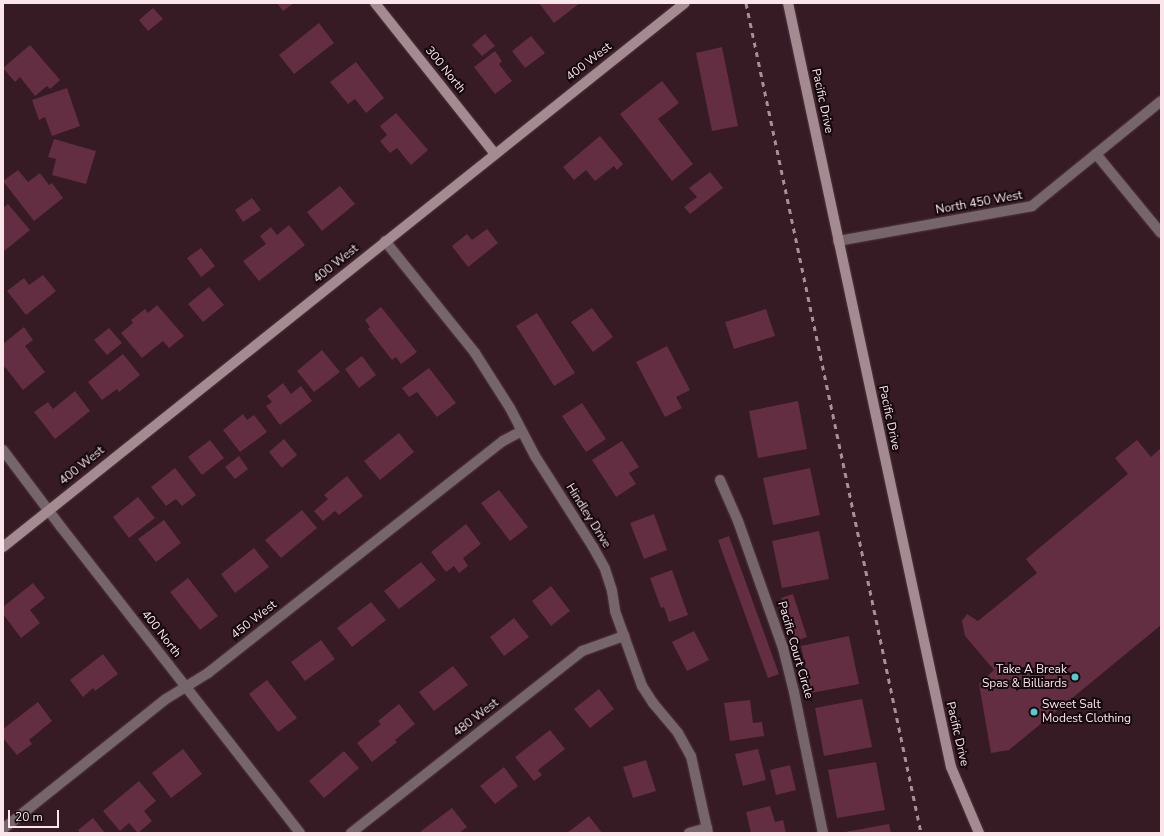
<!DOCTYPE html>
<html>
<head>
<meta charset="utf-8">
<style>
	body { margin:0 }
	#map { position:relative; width:1164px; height:836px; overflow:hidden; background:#361a24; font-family:"Nunito Sans",sans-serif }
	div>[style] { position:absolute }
	.building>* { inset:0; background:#642e42 }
	.roads { filter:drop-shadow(0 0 1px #513640) drop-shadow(0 0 1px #513640) }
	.street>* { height:10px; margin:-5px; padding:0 5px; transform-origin:5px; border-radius:5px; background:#76666b }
	.secondary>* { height:10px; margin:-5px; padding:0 5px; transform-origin:5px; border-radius:5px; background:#a48b92 }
	.rail>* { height:3px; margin-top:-1.5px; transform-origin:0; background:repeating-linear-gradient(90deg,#a89098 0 5px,transparent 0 10px) }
	.dots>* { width:11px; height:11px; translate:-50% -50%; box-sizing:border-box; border:2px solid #16090e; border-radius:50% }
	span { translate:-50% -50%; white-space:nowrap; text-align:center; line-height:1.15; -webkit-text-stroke:4px #16090e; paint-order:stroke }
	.street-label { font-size:12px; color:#fae5eb }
	.poi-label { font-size:12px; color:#fae5eb }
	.right { translate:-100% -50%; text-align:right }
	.left { translate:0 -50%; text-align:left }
	.frame { position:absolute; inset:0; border:4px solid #fae5eb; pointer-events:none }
	.scale { position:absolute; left:8px; top:810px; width:51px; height:18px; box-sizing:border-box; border:2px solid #fae5eb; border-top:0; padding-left:5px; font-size:12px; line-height:14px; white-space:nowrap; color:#fae5eb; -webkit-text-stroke:3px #16090e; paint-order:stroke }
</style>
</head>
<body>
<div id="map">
	<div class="building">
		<div style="clip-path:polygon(277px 3px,294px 3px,283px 11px)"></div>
		<div style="clip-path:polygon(539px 3px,580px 3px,554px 23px)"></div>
		<div style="clip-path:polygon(153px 8px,163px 19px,148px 31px,139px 20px)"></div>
		<div style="clip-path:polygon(319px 23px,334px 43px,294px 74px,279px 55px)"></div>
		<div style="clip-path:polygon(485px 34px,495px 46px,482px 56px,472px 45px)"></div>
		<div style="clip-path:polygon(531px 36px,545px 53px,525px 68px,512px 51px)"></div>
		<div style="clip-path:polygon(30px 45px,60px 80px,50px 89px,47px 86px,35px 96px,20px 77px,15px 82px,3px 68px)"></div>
		<div style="clip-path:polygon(722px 47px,738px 126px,712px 131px,696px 53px)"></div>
		<div style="clip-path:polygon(495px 51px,502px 61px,499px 64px,512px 81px,495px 94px,474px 67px)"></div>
		<div style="clip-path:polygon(356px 62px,384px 98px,366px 113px,355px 99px,348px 104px,330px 82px)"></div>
		<div style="clip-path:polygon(662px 81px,679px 103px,658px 119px,693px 164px,672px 181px,620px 114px)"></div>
		<div style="clip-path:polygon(67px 88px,80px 126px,52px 136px,45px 117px,39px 120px,32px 100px)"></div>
		<div style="clip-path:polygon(396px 113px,428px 150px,411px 165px,397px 148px,390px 153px,380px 141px,387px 135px,380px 126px)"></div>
		<div style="clip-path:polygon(600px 136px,623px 164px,617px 170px,614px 166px,595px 181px,586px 170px,574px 180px,563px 167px)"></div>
		<div style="clip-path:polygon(54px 139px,96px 151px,86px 184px,52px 175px,56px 159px,48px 157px)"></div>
		<div style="clip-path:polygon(18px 170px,28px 182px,40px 173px,49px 185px,52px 183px,63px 198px,34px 221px,3px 181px)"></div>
		<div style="clip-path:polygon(710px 172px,723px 188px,690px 214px,684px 207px,697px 197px,689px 188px)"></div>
		<div style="clip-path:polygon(340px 186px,355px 204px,322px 231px,307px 212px)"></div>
		<div style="clip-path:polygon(252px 198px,261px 210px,243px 222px,235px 210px)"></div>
		<div style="clip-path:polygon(8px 204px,30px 230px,3px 252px,3px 208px)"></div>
		<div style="clip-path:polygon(289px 225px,305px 245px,259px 281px,243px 261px,266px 244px,260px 236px,271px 227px,277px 235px)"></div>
		<div style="clip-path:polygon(487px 229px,498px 243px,468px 267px,452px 246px,467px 234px,472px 240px)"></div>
		<div style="clip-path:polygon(201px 248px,215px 266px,201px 277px,187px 258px)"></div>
		<div style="clip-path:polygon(43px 275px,56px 291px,26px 315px,7px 291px,24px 278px,29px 285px)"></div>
		<div style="clip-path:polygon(209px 287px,224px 305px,203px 322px,188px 304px)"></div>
		<div style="clip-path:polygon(157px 305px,184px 336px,169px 348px,163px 341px,142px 358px,121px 333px,133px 323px,131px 320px,145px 309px,148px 313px)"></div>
		<div style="clip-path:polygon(381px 307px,417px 352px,401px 364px,396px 357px,392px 360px,368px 329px,370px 327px,365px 320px)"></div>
		<div style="clip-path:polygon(592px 308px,613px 337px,593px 352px,571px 322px)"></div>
		<div style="clip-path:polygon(766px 309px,775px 336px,734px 349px,725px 322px)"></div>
		<div style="clip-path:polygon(537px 313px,575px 373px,554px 386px,516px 326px)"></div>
		<div style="clip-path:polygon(24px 327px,33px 340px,25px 346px,45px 372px,23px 390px,5px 367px,3px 369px,3px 344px)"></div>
		<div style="clip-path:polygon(109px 328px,122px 343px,107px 355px,94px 340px)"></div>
		<div style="clip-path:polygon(667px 346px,690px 390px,676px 397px,682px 408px,665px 417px,636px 362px)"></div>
		<div style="clip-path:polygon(322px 350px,340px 372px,314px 392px,297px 371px)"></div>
		<div style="clip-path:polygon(123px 354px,140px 375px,119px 392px,117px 389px,102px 400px,88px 382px)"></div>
		<div style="clip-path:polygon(362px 356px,376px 375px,359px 388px,345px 369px)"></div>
		<div style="clip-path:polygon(429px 368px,456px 403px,437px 417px,417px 392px,409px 397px,402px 388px)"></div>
		<div style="clip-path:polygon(283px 383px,291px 394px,301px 386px,312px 401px,280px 425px,266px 406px,272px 402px,267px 396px)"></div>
		<div style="clip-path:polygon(75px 391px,90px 411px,55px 439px,34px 412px,48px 402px,53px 409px)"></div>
		<div style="clip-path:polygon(798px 401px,807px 449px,758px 458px,749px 411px)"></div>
		<div style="clip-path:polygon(582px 403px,606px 439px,586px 452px,562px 416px)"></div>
		<div style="clip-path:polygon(243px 414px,247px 420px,254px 415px,267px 432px,240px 452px,223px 430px)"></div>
		<div style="clip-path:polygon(399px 433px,414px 452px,380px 480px,364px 461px)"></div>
		<div style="clip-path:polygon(284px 439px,297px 455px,282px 468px,269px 452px)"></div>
		<div style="clip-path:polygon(210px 440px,224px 458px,202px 475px,188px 457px)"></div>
		<div style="clip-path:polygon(1137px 440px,1151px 457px,1161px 448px,1161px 625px,1009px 750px,991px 753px,979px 684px,994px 670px,965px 636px,962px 621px,967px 614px,978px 621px,1037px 573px,1026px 559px,1128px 474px,1115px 458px)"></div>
		<div style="clip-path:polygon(622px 441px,639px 467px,629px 473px,636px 484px,616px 497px,592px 460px)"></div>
		<div style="clip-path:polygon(239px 456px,248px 469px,235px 479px,225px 467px)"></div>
		<div style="clip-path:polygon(175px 468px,196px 495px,182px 506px,176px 499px,166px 506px,151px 487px)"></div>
		<div style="clip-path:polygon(810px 468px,820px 515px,773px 525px,763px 478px)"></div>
		<div style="clip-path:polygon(347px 476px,363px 496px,339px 515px,335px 511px,323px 521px,314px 511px,328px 499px,324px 495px)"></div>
		<div style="clip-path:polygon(499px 490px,528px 527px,510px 541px,481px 503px)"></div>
		<div style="clip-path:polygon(138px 497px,155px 518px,129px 538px,113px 517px)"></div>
		<div style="clip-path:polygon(302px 510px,317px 528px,281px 558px,265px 540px)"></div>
		<div style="clip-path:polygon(654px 514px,667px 550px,644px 559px,630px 523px)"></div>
		<div style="clip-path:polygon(164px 520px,181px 543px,156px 562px,138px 539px)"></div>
		<div style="clip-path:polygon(466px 524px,481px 544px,463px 558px,468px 566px,459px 573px,454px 566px,446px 572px,431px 552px)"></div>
		<div style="clip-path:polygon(819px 531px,829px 579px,782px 588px,772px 541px)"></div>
		<div style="clip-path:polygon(729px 536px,779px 674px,768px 678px,718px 540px)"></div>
		<div style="clip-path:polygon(254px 548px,269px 567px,235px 593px,221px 574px)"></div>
		<div style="clip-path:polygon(421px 562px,436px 580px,399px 609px,384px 591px)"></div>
		<div style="clip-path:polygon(672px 570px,688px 615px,669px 622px,664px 607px,661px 608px,650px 578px)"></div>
		<div style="clip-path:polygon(188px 578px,218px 616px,200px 630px,170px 592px)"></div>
		<div style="clip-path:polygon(33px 583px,45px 598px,30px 610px,40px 623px,21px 638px,3px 614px,3px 607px)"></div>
		<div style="clip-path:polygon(551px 586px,570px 611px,551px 626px,532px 601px)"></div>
		<div style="clip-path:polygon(793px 594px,807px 637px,796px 641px,781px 598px)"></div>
		<div style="clip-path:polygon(371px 602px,386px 620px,352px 647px,337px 628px)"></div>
		<div style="clip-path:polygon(514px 618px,529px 637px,504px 656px,490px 637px)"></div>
		<div style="clip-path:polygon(694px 631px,709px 660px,687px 671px,672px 642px)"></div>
		<div style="clip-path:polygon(849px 636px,859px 684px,811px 693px,801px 646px)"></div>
		<div style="clip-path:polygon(321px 640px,335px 659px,305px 681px,291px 662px)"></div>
		<div style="clip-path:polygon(103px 654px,118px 674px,95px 691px,93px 688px,83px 697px,70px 680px)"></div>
		<div style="clip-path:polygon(453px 666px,468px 685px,434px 711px,419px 692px)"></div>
		<div style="clip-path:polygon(267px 680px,297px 718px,278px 732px,249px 694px)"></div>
		<div style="clip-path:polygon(599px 689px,614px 709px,590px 728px,574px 709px)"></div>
		<div style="clip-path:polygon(862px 699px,872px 747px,824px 756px,815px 708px)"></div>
		<div style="clip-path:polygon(750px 700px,753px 723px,762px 722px,764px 736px,730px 741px,724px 703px)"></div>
		<div style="clip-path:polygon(38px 702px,52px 721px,29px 740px,32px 744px,17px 755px,3px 738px,3px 729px)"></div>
		<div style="clip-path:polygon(399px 704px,415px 724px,395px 740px,397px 742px,372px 762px,357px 743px,381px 724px,378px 721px)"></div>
		<div style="clip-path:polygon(550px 730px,565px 749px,538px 770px,542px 775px,534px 781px,515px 757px)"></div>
		<div style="clip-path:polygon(183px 749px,202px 774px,171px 798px,152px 773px)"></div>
		<div style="clip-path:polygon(758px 749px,766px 780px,743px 786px,735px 754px)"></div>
		<div style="clip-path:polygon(344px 751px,359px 768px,324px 798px,309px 781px)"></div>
		<div style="clip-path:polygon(646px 760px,656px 791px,633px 798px,623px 767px)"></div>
		<div style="clip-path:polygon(876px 762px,885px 810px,837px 818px,828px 770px)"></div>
		<div style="clip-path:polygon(790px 765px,796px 790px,776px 795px,770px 770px)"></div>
		<div style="clip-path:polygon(504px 767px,518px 786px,495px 804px,480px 786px)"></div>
		<div style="clip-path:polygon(139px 781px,156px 801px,144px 811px,152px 821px,138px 833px,129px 823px,120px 831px,103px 811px)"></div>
		<div style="clip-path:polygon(770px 806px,775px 822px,783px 820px,786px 833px,751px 833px,746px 812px)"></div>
		<div style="clip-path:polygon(452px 808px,467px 827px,459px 833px,422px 833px,421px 831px)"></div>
		<div style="clip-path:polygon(589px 816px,602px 833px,567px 833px)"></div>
		<div style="clip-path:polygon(93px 818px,105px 833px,80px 833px,78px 830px)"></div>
		<div style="clip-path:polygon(889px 824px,891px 833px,845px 833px,845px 832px)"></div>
	</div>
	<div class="roads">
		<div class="street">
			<div style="left:1096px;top:154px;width:102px;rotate:50.6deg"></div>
			<div style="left:385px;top:241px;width:144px;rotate:51.2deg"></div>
			<div style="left:475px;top:353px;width:65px;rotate:57.5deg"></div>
			<div style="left:510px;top:408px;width:54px;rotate:62.5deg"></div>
			<div style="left:535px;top:456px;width:108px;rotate:57.5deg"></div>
			<div style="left:593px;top:547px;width:25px;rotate:61deg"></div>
			<div style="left:605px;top:569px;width:23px;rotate:72deg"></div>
			<div style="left:612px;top:591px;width:20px;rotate:81deg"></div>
			<div style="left:615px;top:611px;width:80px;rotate:70.2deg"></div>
			<div style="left:642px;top:686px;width:20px;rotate:57deg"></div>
			<div style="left:653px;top:703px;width:39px;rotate:50deg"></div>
			<div style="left:678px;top:733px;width:26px;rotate:61deg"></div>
			<div style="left:691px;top:756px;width:79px;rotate:77.6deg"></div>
			<div style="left:838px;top:241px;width:197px;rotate:-10.2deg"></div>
			<div style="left:1032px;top:206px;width:166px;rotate:-39.1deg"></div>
			<div style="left:3px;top:450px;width:96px;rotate:53deg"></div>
			<div style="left:61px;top:527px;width:388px;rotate:52deg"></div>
			<div style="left:720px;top:480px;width:45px;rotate:66.3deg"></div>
			<div style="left:738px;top:521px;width:135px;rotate:70.5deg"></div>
			<div style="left:783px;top:648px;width:45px;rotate:76deg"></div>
			<div style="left:794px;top:692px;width:144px;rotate:78.4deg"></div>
			<div style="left:3px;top:829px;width:208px;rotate:-38.6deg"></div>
			<div style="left:166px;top:699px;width:49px;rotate:-31.8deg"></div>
			<div style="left:208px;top:673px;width:375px;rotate:-38.2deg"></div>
			<div style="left:503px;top:441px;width:21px;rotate:-28deg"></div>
			<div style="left:351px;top:833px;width:294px;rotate:-38.2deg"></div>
			<div style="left:582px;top:651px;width:45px;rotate:-19.7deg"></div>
			<div style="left:689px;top:833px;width:19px;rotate:-16deg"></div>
		</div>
		<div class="secondary">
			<div style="left:375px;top:3px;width:193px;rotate:51.5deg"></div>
			<div style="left:788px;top:3px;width:781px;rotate:77.96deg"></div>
			<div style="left:951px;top:767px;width:72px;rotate:67deg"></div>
			<div style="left:3px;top:547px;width:872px;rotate:-38.58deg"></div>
		</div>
	</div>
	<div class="rail">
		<div style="left:746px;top:3px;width:848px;rotate:78.09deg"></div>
	</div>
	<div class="dots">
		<div style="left:1075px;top:677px;background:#51ccd1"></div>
		<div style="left:1034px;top:712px;background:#51ccd1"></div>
	</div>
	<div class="street-label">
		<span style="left:589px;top:62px;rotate:-38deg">400 West</span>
		<span style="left:445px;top:70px;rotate:51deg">300 North</span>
		<span style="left:822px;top:101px;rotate:78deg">Pacific Drive</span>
		<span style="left:979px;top:203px;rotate:-10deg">North 450 West</span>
		<span style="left:336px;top:264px;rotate:-39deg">400 West</span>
		<span style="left:889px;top:418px;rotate:78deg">Pacific Drive</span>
		<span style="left:82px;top:466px;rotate:-39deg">400 West</span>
		<span style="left:588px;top:516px;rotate:58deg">Hindley Drive</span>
		<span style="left:254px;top:620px;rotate:-38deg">450 West</span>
		<span style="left:161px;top:634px;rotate:52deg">400 North</span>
		<span style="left:795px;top:650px;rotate:74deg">Pacific Court Circle</span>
		<span style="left:476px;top:718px;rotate:-38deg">480 West</span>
		<span style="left:957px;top:734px;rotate:77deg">Pacific Drive</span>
	</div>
	<div class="poi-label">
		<span class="right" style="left:1067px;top:677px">Take A Break<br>Spas &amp; Billiards</span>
		<span class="left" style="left:1042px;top:712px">Sweet Salt<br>Modest Clothing</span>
	</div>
	<div class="frame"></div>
	<div class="scale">20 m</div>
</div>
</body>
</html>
